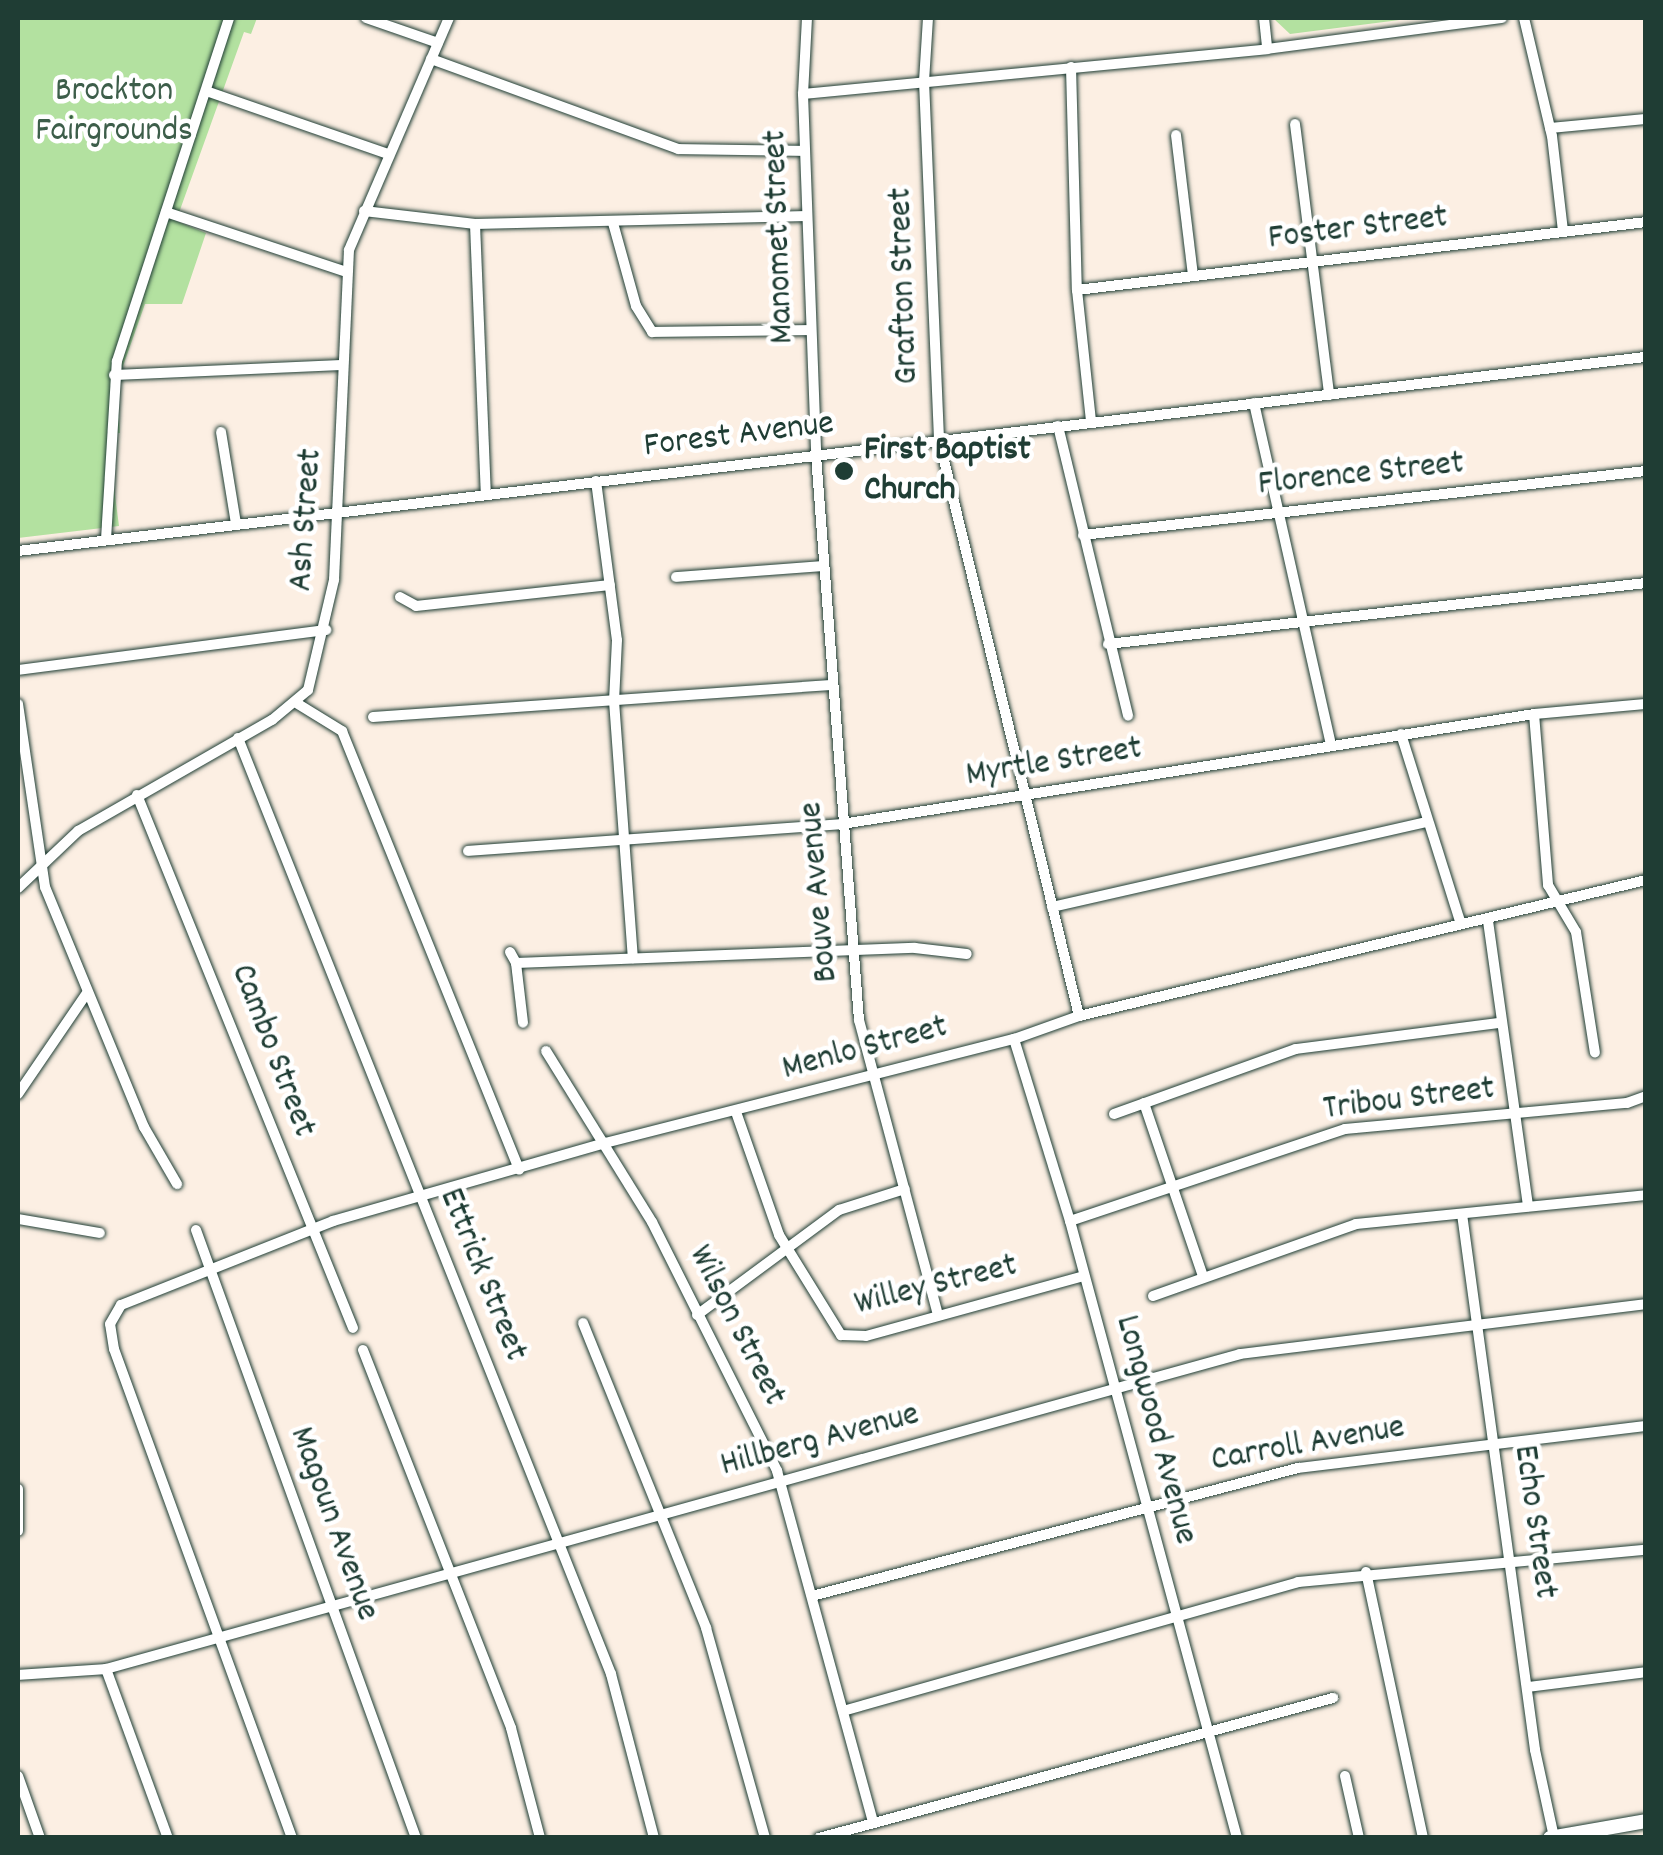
<!DOCTYPE html>
<html>
<head>
<meta charset="utf-8">
<style>
	body { margin:0 }
	#map { position:relative; width:1663px; height:1855px; overflow:hidden; background:#fcefe3; font-family:Dekko,sans-serif }
	div>[style] { position:absolute }
	.green>* { inset:0; background:#b3e1a0 }
	.roads { filter:drop-shadow(0 0 2px #1f3d34) drop-shadow(0 0 2px #1f3d34) }
	.minor>* { height:10px; margin:-5px; padding:0 5px; transform-origin:5px; border-radius:5px; background:#fff }
	.major>* { height:14px; margin:-7px; padding:0 7px; transform-origin:7px; border-radius:7px; background:#fff }
	.dots>* { width:28px; height:28px; translate:-50% -50%; box-sizing:border-box; border:5px solid #fff; border-radius:50% }
	span { translate:-50% -50%; white-space:nowrap; text-align:center; line-height:1.15; -webkit-text-stroke:9px #fff; paint-order:stroke }
	.park-label { font-size:35px; color:#3d5e4a }
	.street-label { font-size:35px; color:#1f3d34 }
	.poi-label { font-size:35px; color:#1f3d34; font-weight:700 }
	.left { translate:0 -50%; text-align:left }
	.frame { position:absolute; inset:0; border:20px solid #1f3d34; pointer-events:none }
</style>
</head>
<body>
<div id="map">
	<div class="green">
		<div style="clip-path:polygon(18px 18px,257px 18px,251px 34px,244px 32px,176px 221px,206px 233px,182px 304px,145px 304px,117px 383px,120px 433px,107px 434px,119px 526px,18px 538px)"></div>
		<div style="clip-path:polygon(1273px 18px,1415px 18px,1290px 34px)"></div>
	</div>
	<div class="roads">
		<div class="minor">
			<div style="left:366px;top:18px;width:76px;rotate:19.1deg"></div>
			<div style="left:807px;top:18px;width:76px;rotate:93deg"></div>
			<div style="left:803px;top:94px;width:361px;rotate:87.9deg"></div>
			<div style="left:816px;top:455px;width:567px;rotate:85.65deg"></div>
			<div style="left:859px;top:1020px;width:305px;rotate:75deg"></div>
			<div style="left:928px;top:18px;width:63px;rotate:93.6deg"></div>
			<div style="left:924px;top:81px;width:359px;rotate:87.6deg"></div>
			<div style="left:939px;top:440px;width:593px;rotate:76.34deg"></div>
			<div style="left:1264px;top:18px;width:31px;rotate:84deg"></div>
			<div style="left:1524px;top:18px;width:121px;rotate:76.7deg"></div>
			<div style="left:1552px;top:136px;width:96px;rotate:83.4deg"></div>
			<div style="left:431px;top:59px;width:263px;rotate:20deg"></div>
			<div style="left:678px;top:149px;width:127px;rotate:0.9deg"></div>
			<div style="left:1071px;top:67px;width:223px;rotate:88.5deg"></div>
			<div style="left:1077px;top:290px;width:133px;rotate:83.9deg"></div>
			<div style="left:209px;top:92px;width:189px;rotate:19.1deg"></div>
			<div style="left:803px;top:94px;width:466px;rotate:-5.5deg"></div>
			<div style="left:1267px;top:49px;width:237px;rotate:-7.5deg"></div>
			<div style="left:1295px;top:124px;width:273px;rotate:82.8deg"></div>
			<div style="left:1550px;top:128px;width:96px;rotate:-5.4deg"></div>
			<div style="left:1176px;top:135px;width:142px;rotate:83.1deg"></div>
			<div style="left:364px;top:211px;width:112px;rotate:6.7deg"></div>
			<div style="left:475px;top:224px;width:332px;rotate:-1.4deg"></div>
			<div style="left:166px;top:212px;width:190px;rotate:18.4deg"></div>
			<div style="left:613px;top:223px;width:86px;rotate:74.5deg"></div>
			<div style="left:636px;top:306px;width:31px;rotate:58deg"></div>
			<div style="left:652px;top:332px;width:158px;rotate:-0.7deg"></div>
			<div style="left:475px;top:224px;width:271px;rotate:87.7deg"></div>
			<div style="left:1077px;top:290px;width:573px;rotate:-6.81deg"></div>
			<div style="left:114px;top:375px;width:228px;rotate:-2.5deg"></div>
			<div style="left:1254px;top:403px;width:351px;rotate:77.3deg"></div>
			<div style="left:1058px;top:426px;width:298px;rotate:76.4deg"></div>
			<div style="left:221px;top:432px;width:93px;rotate:80.7deg"></div>
			<div style="left:596px;top:481px;width:160px;rotate:82.5deg"></div>
			<div style="left:617px;top:640px;width:61px;rotate:92.8deg"></div>
			<div style="left:614px;top:701px;width:258px;rotate:85.8deg"></div>
			<div style="left:1083px;top:535px;width:567px;rotate:-6.49deg"></div>
			<div style="left:106px;top:539px;width:178px;rotate:-86.5deg"></div>
			<div style="left:117px;top:361px;width:361px;rotate:-71.9deg"></div>
			<div style="left:18px;top:551px;width:1640px;rotate:-6.8deg"></div>
			<div style="left:676px;top:577px;width:146px;rotate:-4.3deg"></div>
			<div style="left:400px;top:597px;width:18px;rotate:29deg"></div>
			<div style="left:416px;top:606px;width:195px;rotate:-6.2deg"></div>
			<div style="left:1108px;top:644px;width:541px;rotate:-6.47deg"></div>
			<div style="left:18px;top:670px;width:311px;rotate:-7.4deg"></div>
			<div style="left:18px;top:704px;width:185px;rotate:81.6deg"></div>
			<div style="left:45px;top:887px;width:260px;rotate:67.6deg"></div>
			<div style="left:144px;top:1127px;width:66px;rotate:59.9deg"></div>
			<div style="left:298px;top:704px;width:52px;rotate:31.5deg"></div>
			<div style="left:342px;top:731px;width:473px;rotate:68deg"></div>
			<div style="left:1534px;top:714px;width:172px;rotate:85.3deg"></div>
			<div style="left:1548px;top:885px;width:55px;rotate:59.2deg"></div>
			<div style="left:1576px;top:932px;width:122px;rotate:81.1deg"></div>
			<div style="left:373px;top:717px;width:459px;rotate:-4deg"></div>
			<div style="left:1401px;top:734px;width:196px;rotate:72.5deg"></div>
			<div style="left:238px;top:738px;width:1008px;rotate:68.27deg"></div>
			<div style="left:611px;top:1674px;width:170px;rotate:75.3deg"></div>
			<div style="left:137px;top:795px;width:575px;rotate:67.94deg"></div>
			<div style="left:468px;top:851px;width:375px;rotate:-4.1deg"></div>
			<div style="left:842px;top:824px;width:701px;rotate:-9.03deg"></div>
			<div style="left:1534px;top:714px;width:112px;rotate:-5.1deg"></div>
			<div style="left:18px;top:888px;width:83px;rotate:-43.5deg"></div>
			<div style="left:78px;top:831px;width:224px;rotate:-29.8deg"></div>
			<div style="left:272px;top:720px;width:47px;rotate:-39.8deg"></div>
			<div style="left:308px;top:690px;width:113px;rotate:-76.7deg"></div>
			<div style="left:334px;top:580px;width:330px;rotate:-87.4deg"></div>
			<div style="left:349px;top:250px;width:253px;rotate:-66.7deg"></div>
			<div style="left:1052px;top:907px;width:384px;rotate:-12.8deg"></div>
			<div style="left:1488px;top:921px;width:288px;rotate:82deg"></div>
			<div style="left:510px;top:952px;width:13px;rotate:61deg"></div>
			<div style="left:516px;top:963px;width:399px;rotate:-2.2deg"></div>
			<div style="left:915px;top:948px;width:52px;rotate:6.6deg"></div>
			<div style="left:516px;top:963px;width:60px;rotate:83.3deg"></div>
			<div style="left:1014px;top:1039px;width:190px;rotate:72.9deg"></div>
			<div style="left:1070px;top:1221px;width:639px;rotate:74.85deg"></div>
			<div style="left:546px;top:1051px;width:201px;rotate:58.2deg"></div>
			<div style="left:652px;top:1222px;width:279px;rotate:63.3deg"></div>
			<div style="left:777px;top:1471px;width:365px;rotate:74.7deg"></div>
			<div style="left:18px;top:1094px;width:122px;rotate:-55.7deg"></div>
			<div style="left:1144px;top:1103px;width:183px;rotate:71.2deg"></div>
			<div style="left:736px;top:1112px;width:130px;rotate:70.7deg"></div>
			<div style="left:779px;top:1235px;width:118px;rotate:58.2deg"></div>
			<div style="left:841px;top:1335px;width:25px;rotate:2deg"></div>
			<div style="left:866px;top:1336px;width:226px;rotate:-15.4deg"></div>
			<div style="left:1114px;top:1114px;width:193px;rotate:-19.7deg"></div>
			<div style="left:1296px;top:1049px;width:205px;rotate:-7.3deg"></div>
			<div style="left:1462px;top:1214px;width:541px;rotate:82.24deg"></div>
			<div style="left:1535px;top:1750px;width:89px;rotate:77.7deg"></div>
			<div style="left:18px;top:1219px;width:83px;rotate:9.7deg"></div>
			<div style="left:1070px;top:1221px;width:290px;rotate:-18.5deg"></div>
			<div style="left:1345px;top:1129px;width:283px;rotate:-5.3deg"></div>
			<div style="left:1627px;top:1103px;width:20px;rotate:-20deg"></div>
			<div style="left:196px;top:1230px;width:647px;rotate:70.11deg"></div>
			<div style="left:1153px;top:1296px;width:215px;rotate:-19.5deg"></div>
			<div style="left:1356px;top:1224px;width:291px;rotate:-5.7deg"></div>
			<div style="left:697px;top:1315px;width:177px;rotate:-36.5deg"></div>
			<div style="left:839px;top:1210px;width:69px;rotate:-17.7deg"></div>
			<div style="left:583px;top:1323px;width:329px;rotate:68deg"></div>
			<div style="left:706px;top:1628px;width:218px;rotate:74.3deg"></div>
			<div style="left:363px;top:1350px;width:406px;rotate:68.6deg"></div>
			<div style="left:511px;top:1728px;width:114px;rotate:75.2deg"></div>
			<div style="left:18px;top:1489px;width:42px;rotate:90deg"></div>
			<div style="left:1366px;top:1572px;width:272px;rotate:77.9deg"></div>
			<div style="left:812px;top:1596px;width:503px;rotate:-14.76deg"></div>
			<div style="left:1298px;top:1468px;width:351px;rotate:-6.9deg"></div>
			<div style="left:106px;top:1669px;width:180px;rotate:69.9deg"></div>
			<div style="left:18px;top:1675px;width:88px;rotate:-3.9deg"></div>
			<div style="left:106px;top:1669px;width:1177px;rotate:-15.52deg"></div>
			<div style="left:1240px;top:1354px;width:409px;rotate:-7deg"></div>
			<div style="left:1528px;top:1687px;width:119px;rotate:-7.2deg"></div>
			<div style="left:843px;top:1711px;width:473px;rotate:-15.8deg"></div>
			<div style="left:1298px;top:1582px;width:349px;rotate:-5.3deg"></div>
			<div style="left:18px;top:1776px;width:66px;rotate:70.5deg"></div>
			<div style="left:1345px;top:1776px;width:64px;rotate:77.3deg"></div>
			<div style="left:292px;top:1838px;width:520px;rotate:-110deg"></div>
			<div style="left:114px;top:1349px;width:25px;rotate:-99deg"></div>
			<div style="left:110px;top:1324px;width:22px;rotate:-60deg"></div>
			<div style="left:121px;top:1305px;width:228px;rotate:-21.6deg"></div>
			<div style="left:333px;top:1221px;width:283px;rotate:-16deg"></div>
			<div style="left:605px;top:1143px;width:422px;rotate:-14.3deg"></div>
			<div style="left:1014px;top:1039px;width:69px;rotate:-19.5deg"></div>
			<div style="left:1079px;top:1016px;width:583px;rotate:-13.49deg"></div>
			<div style="left:819px;top:1838px;width:533px;rotate:-15.24deg"></div>
		</div>
		<div class="major">
			<div style="left:1550px;top:1838px;width:97px;rotate:-10deg"></div>
		</div>
	</div>
	<div class="dots">
		<div style="left:844px;top:471px;background:#1f3d34"></div>
	</div>
	<div class="park-label">
		<span style="left:114px;top:112px">Brockton<br>Fairgrounds</span>
	</div>
	<div class="street-label">
		<span style="left:1358px;top:229px;rotate:-7deg">Foster Street</span>
		<span style="left:780px;top:237px;rotate:-92deg">Manomet Street</span>
		<span style="left:905px;top:286px;rotate:-92deg">Grafton Street</span>
		<span style="left:739px;top:436px;rotate:-7deg">Forest Avenue</span>
		<span style="left:1361px;top:475px;rotate:-6deg">Florence Street</span>
		<span style="left:307px;top:520px;rotate:-86deg">Ash Street</span>
		<span style="left:1054px;top:763px;rotate:-9deg">Myrtle Street</span>
		<span style="left:820px;top:892px;rotate:-95deg">Bouve Avenue</span>
		<span style="left:865px;top:1049px;rotate:-15deg">Menlo Street</span>
		<span style="left:272px;top:1051px;rotate:69deg">Cambo Street</span>
		<span style="left:1409px;top:1100px;rotate:-7deg">Tribou Street</span>
		<span style="left:482px;top:1275px;rotate:68deg">Ettrick Street</span>
		<span style="left:936px;top:1286px;rotate:-14deg">Willey Street</span>
		<span style="left:736px;top:1326px;rotate:63deg">Wilson Street</span>
		<span style="left:1155px;top:1430px;rotate:75deg">Longwood Avenue</span>
		<span style="left:820px;top:1441px;rotate:-15deg">Hillberg Avenue</span>
		<span style="left:1308px;top:1445px;rotate:-10deg">Carroll Avenue</span>
		<span style="left:1534px;top:1522px;rotate:82deg">Echo Street</span>
		<span style="left:333px;top:1524px;rotate:70deg">Magoun Avenue</span>
	</div>
	<div class="poi-label">
		<span class="left" style="left:864px;top:471px">First Baptist<br>Church</span>
	</div>
	<div class="frame"></div>
</div>
</body>
</html>
